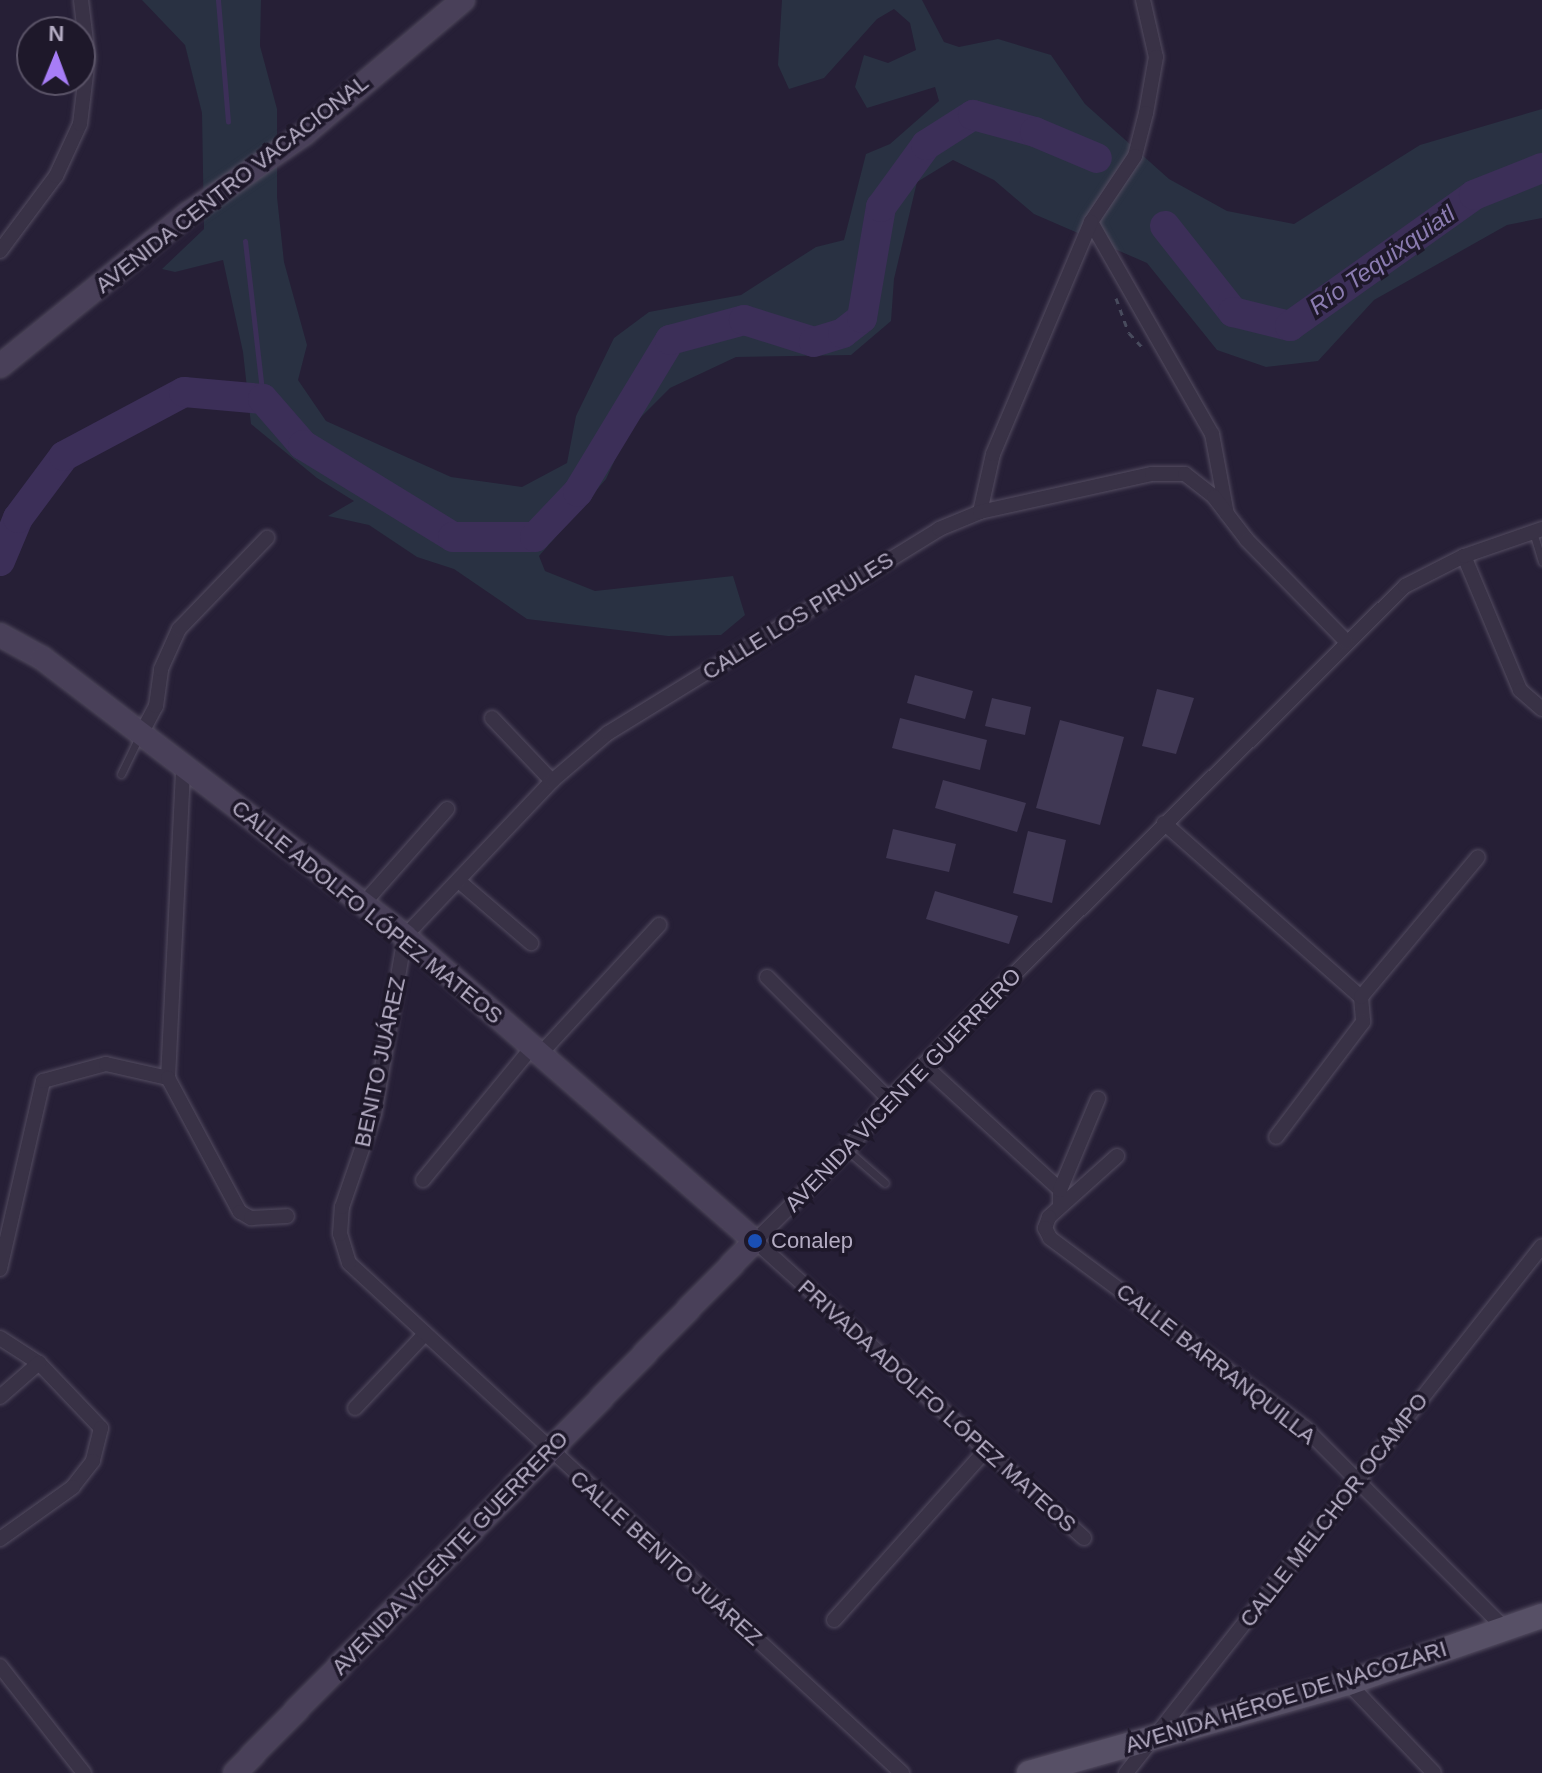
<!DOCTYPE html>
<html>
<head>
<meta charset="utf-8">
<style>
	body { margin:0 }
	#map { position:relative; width:1542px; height:1773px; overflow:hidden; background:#261f36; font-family:Helvetica,sans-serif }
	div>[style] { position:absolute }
	.green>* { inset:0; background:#293142 }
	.stream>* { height:5px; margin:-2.5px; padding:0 2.5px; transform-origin:2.5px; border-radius:2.5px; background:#3c2f58 }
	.river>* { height:30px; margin:-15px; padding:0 15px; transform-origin:15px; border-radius:15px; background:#3c2f58 }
	.building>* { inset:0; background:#403854 }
	.path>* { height:3px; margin-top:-1.5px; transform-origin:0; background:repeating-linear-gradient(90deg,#484b5d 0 6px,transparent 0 12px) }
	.roads { filter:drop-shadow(0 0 2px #544d61) drop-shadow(0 0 2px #544d61) }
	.lane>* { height:7px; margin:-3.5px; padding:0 3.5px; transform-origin:3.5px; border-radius:3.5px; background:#393246 }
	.street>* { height:14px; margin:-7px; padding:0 7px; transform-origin:7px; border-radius:7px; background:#393246 }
	.secondary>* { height:22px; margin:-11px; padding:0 11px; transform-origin:11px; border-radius:11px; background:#494059 }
	.primary>* { height:24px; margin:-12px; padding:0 12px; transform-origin:12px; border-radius:12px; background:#575066 }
	.dots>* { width:22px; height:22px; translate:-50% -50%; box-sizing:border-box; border:4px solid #1e182a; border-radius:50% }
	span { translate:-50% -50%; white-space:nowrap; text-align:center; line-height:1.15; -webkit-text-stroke:7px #1e182a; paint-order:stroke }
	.street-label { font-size:22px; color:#b4acc3 }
	.poi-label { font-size:22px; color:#b4acc3 }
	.left { translate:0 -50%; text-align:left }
	.water-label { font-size:24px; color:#8b7cb1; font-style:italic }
	.north { position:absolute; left:16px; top:16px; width:80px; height:80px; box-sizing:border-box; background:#1e182a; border:2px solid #5a5367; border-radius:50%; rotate:1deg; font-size:22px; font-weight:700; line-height:32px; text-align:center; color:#b4acc3 }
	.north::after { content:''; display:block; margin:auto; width:28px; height:36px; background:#a77df7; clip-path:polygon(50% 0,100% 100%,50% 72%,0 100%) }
</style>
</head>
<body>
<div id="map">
	<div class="green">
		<div style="clip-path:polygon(142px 0,261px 0,260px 46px,277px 109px,277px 197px,284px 262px,307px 345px,298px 380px,326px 421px,451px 477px,522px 487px,567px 463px,576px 416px,614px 338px,649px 312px,741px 295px,816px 247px,844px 240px,866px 154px,890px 144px,939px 101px,935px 87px,867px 108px,855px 87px,864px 55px,888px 63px,916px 50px,910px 23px,894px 9px,877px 19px,824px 78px,789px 89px,778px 65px,782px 0,922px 0,944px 42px,959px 47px,998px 39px,1051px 55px,1085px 104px,1169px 179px,1227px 211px,1294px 224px,1420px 145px,1542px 109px,1542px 218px,1507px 225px,1374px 300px,1318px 361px,1266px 367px,1217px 350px,1147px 263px,1034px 214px,994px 180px,953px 160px,917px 182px,894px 279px,891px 321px,851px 355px,736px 357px,670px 388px,629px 429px,606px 479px,539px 556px,545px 571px,595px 591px,733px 576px,745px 615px,721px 635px,668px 636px,527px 619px,454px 569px,417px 557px,369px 525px,328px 516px,354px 501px,317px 478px,251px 424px,243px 352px,223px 260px,175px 272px,162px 269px,204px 229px,202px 113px,185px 45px)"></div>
	</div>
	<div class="stream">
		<div style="left:218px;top:0;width:122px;rotate:85.3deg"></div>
		<div style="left:245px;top:241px;width:159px;rotate:83.5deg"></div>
	</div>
	<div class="river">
		<div style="left:1165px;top:226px;width:110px;rotate:51.7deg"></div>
		<div style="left:1233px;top:312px;width:59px;rotate:13.8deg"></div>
		<div style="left:1290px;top:326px;width:226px;rotate:-35.4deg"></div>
		<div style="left:1474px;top:195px;width:73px;rotate:-21.7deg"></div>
		<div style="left:0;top:561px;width:47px;rotate:-67.3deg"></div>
		<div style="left:18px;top:518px;width:77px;rotate:-53.4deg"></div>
		<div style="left:64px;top:456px;width:136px;rotate:-28.1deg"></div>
		<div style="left:184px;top:392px;width:79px;rotate:5.1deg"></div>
		<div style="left:263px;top:399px;width:61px;rotate:49deg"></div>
		<div style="left:303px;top:445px;width:176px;rotate:31.5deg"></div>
		<div style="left:453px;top:537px;width:82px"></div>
		<div style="left:535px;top:537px;width:62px;rotate:-46.3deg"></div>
		<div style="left:578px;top:492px;width:178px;rotate:-58.8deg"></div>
		<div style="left:670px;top:340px;width:77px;rotate:-15.1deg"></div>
		<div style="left:744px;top:320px;width:73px;rotate:17.4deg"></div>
		<div style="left:814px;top:342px;width:30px;rotate:-17deg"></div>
		<div style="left:843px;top:333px;width:24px;rotate:-38deg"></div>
		<div style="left:862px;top:318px;width:113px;rotate:-80.3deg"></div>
		<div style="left:881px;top:207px;width:77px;rotate:-54deg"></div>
		<div style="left:926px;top:145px;width:56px;rotate:-32.6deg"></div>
		<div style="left:973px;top:115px;width:64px;rotate:15.3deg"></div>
		<div style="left:1035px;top:132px;width:67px;rotate:22.8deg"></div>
	</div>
	<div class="building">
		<div style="clip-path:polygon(915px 675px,973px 691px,965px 719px,907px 703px)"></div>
		<div style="clip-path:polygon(1157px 689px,1194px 698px,1176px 754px,1142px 746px)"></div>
		<div style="clip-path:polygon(992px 698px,1031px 707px,1025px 735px,985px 726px)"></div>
		<div style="clip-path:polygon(900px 718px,987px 740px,980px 770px,892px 748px)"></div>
		<div style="clip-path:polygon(1060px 720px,1124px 737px,1100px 825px,1036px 808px)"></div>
		<div style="clip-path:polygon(943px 780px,1026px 803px,1017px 832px,935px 808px)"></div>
		<div style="clip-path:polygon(893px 829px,956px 844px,949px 872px,886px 858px)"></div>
		<div style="clip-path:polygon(1028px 831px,1066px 840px,1052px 903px,1013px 893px)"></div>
		<div style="clip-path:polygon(935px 891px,1018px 916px,1009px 944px,926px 919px)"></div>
	</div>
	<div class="path">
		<div style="left:1116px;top:298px;width:37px;rotate:70deg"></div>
		<div style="left:1129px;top:333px;width:23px;rotate:47deg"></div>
	</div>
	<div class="roads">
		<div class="lane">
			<div style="left:1533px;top:532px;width:31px;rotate:73deg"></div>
			<div style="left:121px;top:774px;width:41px;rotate:-64.1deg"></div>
			<div style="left:847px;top:1150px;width:50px;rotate:41deg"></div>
		</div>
		<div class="street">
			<div style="left:1143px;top:0;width:58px;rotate:77.2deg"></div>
			<div style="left:1156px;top:57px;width:57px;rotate:100.1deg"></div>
			<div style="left:1146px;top:113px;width:44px;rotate:104.3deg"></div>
			<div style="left:1135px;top:156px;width:79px;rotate:123.7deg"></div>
			<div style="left:1091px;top:222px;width:244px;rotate:60.3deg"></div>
			<div style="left:1212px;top:434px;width:81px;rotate:79.4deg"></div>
			<div style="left:0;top:251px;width:94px;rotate:-53.3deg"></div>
			<div style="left:56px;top:176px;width:57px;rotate:-65.2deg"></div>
			<div style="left:80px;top:124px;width:66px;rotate:-83.1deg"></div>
			<div style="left:88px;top:58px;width:58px;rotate:-96.9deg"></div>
			<div style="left:980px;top:512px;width:59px;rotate:-77.4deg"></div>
			<div style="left:993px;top:454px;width:252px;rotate:-67.1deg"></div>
			<div style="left:1464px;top:556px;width:145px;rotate:67.3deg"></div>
			<div style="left:1520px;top:690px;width:29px;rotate:41deg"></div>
			<div style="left:492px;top:718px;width:87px;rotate:46.4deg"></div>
			<div style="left:141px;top:734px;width:32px;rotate:-62deg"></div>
			<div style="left:156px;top:706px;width:37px;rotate:-82deg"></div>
			<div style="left:161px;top:669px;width:44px;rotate:-65.8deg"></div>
			<div style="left:179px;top:629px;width:127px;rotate:-46deg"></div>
			<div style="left:1164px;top:823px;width:263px;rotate:41.5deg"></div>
			<div style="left:1361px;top:997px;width:25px;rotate:85deg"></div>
			<div style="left:1363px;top:1022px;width:144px;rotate:127.1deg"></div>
			<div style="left:460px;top:882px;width:94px;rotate:40.7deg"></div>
			<div style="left:363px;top:904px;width:127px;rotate:-48.5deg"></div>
			<div style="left:767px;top:977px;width:173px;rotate:45deg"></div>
			<div style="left:1361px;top:997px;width:182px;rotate:-50.1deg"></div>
			<div style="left:542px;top:1052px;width:173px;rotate:-47.3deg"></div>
			<div style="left:926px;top:1067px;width:182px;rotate:42.5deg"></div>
			<div style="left:1060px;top:1190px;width:15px;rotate:90deg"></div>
			<div style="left:168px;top:1078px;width:311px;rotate:-87.2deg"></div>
			<div style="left:1117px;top:1156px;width:91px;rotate:138.1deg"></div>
			<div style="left:1049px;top:1217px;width:12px;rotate:110deg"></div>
			<div style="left:1045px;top:1228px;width:11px;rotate:63deg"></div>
			<div style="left:1050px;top:1238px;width:318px;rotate:36.7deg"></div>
			<div style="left:1305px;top:1428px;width:284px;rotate:45.1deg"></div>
			<div style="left:423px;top:1180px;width:173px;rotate:-50.6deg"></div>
			<div style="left:1060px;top:1190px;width:99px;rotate:-67.3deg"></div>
			<div style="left:0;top:1269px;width:193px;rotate:-77.1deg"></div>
			<div style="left:43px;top:1081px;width:65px;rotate:-15.1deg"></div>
			<div style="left:106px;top:1064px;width:64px;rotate:12.7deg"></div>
			<div style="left:168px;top:1078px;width:152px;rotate:61.8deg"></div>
			<div style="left:240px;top:1212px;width:13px;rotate:29deg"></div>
			<div style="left:251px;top:1218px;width:36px;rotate:-3deg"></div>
			<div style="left:0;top:1338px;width:46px;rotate:32.7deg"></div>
			<div style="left:39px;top:1363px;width:90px;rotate:46.4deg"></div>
			<div style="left:101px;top:1428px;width:34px;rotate:104deg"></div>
			<div style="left:93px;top:1461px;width:33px;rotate:128deg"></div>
			<div style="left:73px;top:1487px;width:90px;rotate:144.5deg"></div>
			<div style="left:0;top:1397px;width:52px;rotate:-41.1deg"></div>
			<div style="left:355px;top:1408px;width:102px;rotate:-46.6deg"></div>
			<div style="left:1084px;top:1538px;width:443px;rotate:-137.9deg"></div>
			<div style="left:755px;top:1241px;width:129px;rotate:-44.7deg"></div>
			<div style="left:847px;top:1150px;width:66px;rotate:-50.5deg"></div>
			<div style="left:889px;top:1099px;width:728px;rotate:-44.83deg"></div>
			<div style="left:1405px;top:586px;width:66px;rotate:-27deg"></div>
			<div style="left:1464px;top:556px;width:83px;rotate:-19.1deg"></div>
			<div style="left:834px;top:1620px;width:227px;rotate:-48.2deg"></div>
			<div style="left:0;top:1666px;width:136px;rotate:51.9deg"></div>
			<div style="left:1348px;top:1683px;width:124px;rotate:46.3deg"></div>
			<div style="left:902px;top:1773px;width:752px;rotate:-137.32deg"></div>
			<div style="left:349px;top:1263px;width:30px;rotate:-107deg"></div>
			<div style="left:340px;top:1234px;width:27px;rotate:-86deg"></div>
			<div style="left:342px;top:1207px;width:98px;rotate:-71deg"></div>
			<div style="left:374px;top:1114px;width:181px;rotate:-80.1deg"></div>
			<div style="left:405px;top:936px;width:214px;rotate:-46.5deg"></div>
			<div style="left:552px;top:781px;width:74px;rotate:-40.6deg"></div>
			<div style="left:608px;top:733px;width:389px;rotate:-31.6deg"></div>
			<div style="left:939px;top:529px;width:44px;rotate:-22.5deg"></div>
			<div style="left:980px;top:512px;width:176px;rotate:-12.5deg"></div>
			<div style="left:1152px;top:474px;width:33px"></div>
			<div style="left:1185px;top:474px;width:37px;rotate:38deg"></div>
			<div style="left:1214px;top:497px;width:54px;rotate:52.5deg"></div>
			<div style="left:1247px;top:540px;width:141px;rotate:45.6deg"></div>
			<div style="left:1126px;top:1773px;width:671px;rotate:-51.71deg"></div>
		</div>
		<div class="secondary">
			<div style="left:0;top:366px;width:242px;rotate:-39deg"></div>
			<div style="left:188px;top:214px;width:141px;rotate:-34.6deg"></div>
			<div style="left:304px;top:134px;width:208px;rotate:-40.1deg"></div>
			<div style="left:0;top:635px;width:48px;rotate:28.7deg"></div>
			<div style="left:42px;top:658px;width:457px;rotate:37.4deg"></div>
			<div style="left:405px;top:936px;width:464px;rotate:41.1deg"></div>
			<div style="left:755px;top:1241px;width:744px;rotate:134.35deg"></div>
		</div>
		<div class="primary">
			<div style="left:1029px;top:1773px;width:331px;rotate:-15.8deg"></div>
			<div style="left:1348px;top:1683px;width:205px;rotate:-19.1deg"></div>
		</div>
	</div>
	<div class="dots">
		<div style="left:755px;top:1241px;background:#1a4fb4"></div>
	</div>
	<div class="street-label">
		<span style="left:232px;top:184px;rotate:-38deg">AVENIDA CENTRO VACACIONAL</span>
		<span style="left:798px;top:616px;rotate:-32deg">CALLE LOS PIRULES</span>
		<span style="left:367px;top:912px;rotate:39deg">CALLE ADOLFO LÓPEZ MATEOS</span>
		<span style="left:380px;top:1062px;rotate:-78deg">BENITO JUÁREZ</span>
		<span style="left:903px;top:1090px;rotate:-46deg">AVENIDA VICENTE GUERRERO</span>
		<span style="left:1216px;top:1364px;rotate:38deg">CALLE BARRANQUILLA</span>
		<span style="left:937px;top:1406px;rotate:42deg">PRIVADA ADOLFO LÓPEZ MATEOS</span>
		<span style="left:1334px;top:1510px;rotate:-52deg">CALLE MELCHOR OCAMPO</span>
		<span style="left:450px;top:1553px;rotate:-46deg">AVENIDA VICENTE GUERRERO</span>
		<span style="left:666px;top:1558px;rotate:42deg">CALLE BENITO JUÁREZ</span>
		<span style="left:1286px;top:1697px;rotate:-17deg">AVENIDA HÉROE DE NACOZARI</span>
	</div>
	<div class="poi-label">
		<span class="left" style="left:771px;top:1241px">Conalep</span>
	</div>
	<div class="water-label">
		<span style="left:1382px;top:260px;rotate:-35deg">Río Tequixquiatl</span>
	</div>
	<div class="north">N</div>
</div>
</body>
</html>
